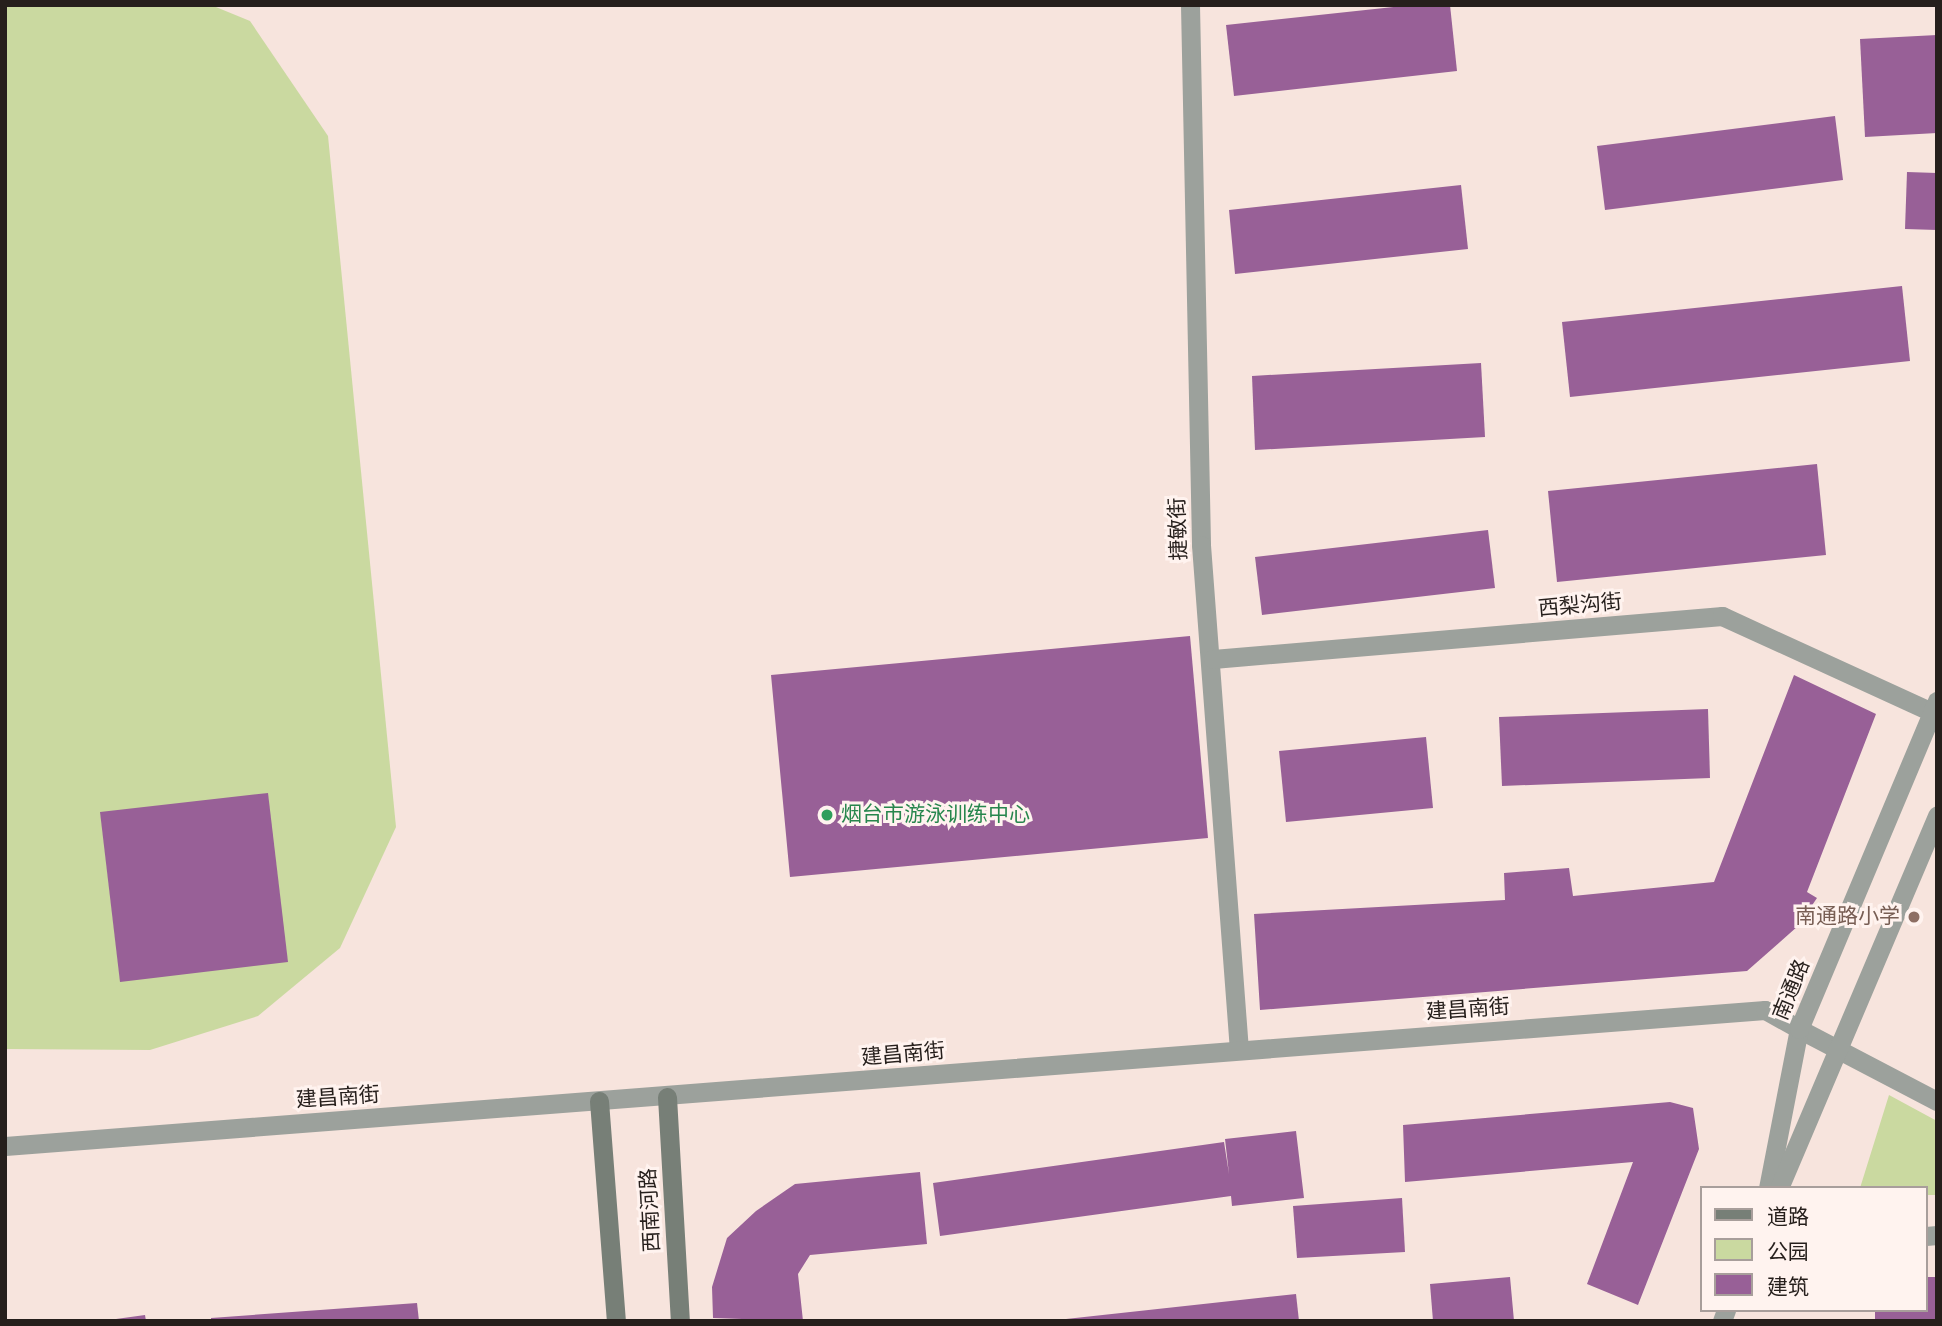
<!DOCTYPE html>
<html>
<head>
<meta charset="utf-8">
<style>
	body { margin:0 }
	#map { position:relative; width:1942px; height:1326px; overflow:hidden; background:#f7e4dd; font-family:"Alegreya Sans","Noto Sans SC",sans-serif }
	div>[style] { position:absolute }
	.green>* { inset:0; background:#cad9a0 }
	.building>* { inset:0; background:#986097 }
	.minor>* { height:19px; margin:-9.5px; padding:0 9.5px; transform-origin:9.5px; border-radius:9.5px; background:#9ca19c }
	.tertiary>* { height:19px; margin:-9.5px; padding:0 9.5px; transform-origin:9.5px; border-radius:9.5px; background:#9ca19c }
	.secondary>* { height:19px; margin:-9.5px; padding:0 9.5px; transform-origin:9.5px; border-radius:9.5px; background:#777f77 }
	.dots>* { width:19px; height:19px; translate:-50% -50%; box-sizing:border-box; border:4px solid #fff3ef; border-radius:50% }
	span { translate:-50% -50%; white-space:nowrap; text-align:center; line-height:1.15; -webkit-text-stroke:6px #fff3ef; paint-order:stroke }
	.street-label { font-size:21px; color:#261f1c }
	.leisure-label { font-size:21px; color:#27864d }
	.left { translate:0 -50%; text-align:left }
	.education-label { font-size:21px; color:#785e54 }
	.right { translate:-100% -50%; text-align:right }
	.frame { position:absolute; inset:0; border:7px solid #261f1c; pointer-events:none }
	.legend { position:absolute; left:1700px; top:1186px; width:228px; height:126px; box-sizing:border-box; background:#fff3ef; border:2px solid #a89e9b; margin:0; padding:9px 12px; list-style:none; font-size:21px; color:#261f1c }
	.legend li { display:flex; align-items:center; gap:14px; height:35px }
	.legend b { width:35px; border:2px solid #a89e9b }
</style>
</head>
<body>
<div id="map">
	<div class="green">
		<div style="clip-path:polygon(5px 5px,211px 5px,250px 21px,328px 136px,396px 827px,340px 948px,258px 1016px,150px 1050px,5px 1049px)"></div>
		<div style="clip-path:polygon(1889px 1095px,1937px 1121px,1937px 1195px,1926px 1195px,1926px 1188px,1860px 1188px)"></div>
	</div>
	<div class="building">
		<div style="clip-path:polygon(1412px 5px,1450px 5px,1457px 71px,1234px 96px,1226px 25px)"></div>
		<div style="clip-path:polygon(1937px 35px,1937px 133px,1865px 137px,1860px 39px)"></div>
		<div style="clip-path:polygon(1835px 116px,1843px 180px,1605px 210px,1597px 146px)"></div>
		<div style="clip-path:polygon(1907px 172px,1937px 173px,1937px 230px,1905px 229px)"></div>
		<div style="clip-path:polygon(1461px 185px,1468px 249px,1235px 274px,1229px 210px)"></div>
		<div style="clip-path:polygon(1902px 286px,1910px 361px,1570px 397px,1562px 322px)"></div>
		<div style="clip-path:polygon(1481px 363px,1485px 437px,1255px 450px,1252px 376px)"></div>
		<div style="clip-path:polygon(1817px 464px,1826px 555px,1557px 582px,1548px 491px)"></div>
		<div style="clip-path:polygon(1488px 530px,1495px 588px,1262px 615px,1255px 557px)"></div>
		<div style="clip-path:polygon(1190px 636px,1208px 838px,790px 877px,771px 675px)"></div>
		<div style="clip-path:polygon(1794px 675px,1876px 714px,1807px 892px,1817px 898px,1798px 926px,1747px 971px,1260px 1010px,1254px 914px,1505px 900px,1504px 873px,1569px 868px,1573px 896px,1714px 882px)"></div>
		<div style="clip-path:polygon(1708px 709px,1710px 778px,1502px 786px,1499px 717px)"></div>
		<div style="clip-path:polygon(1426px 737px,1433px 808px,1286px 822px,1279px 751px)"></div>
		<div style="clip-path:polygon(268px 793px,288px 962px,120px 982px,100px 812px)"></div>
		<div style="clip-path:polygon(1670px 1102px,1693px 1108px,1699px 1149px,1638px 1305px,1587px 1284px,1633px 1162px,1405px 1182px,1403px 1125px)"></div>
		<div style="clip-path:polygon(1296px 1131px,1304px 1198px,1232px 1206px,1231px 1196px,940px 1236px,933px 1183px,1224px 1142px,1229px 1174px,1225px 1139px)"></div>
		<div style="clip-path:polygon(920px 1172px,927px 1244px,810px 1255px,798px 1274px,803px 1321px,713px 1318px,712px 1287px,727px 1238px,756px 1211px,795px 1184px)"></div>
		<div style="clip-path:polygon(1402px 1198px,1405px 1252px,1297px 1258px,1293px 1206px)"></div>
		<div style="clip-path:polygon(1510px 1277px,1514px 1321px,1433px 1321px,1430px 1284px)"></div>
		<div style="clip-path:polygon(1926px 1277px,1937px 1277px,1937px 1321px,1875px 1321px,1875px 1310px,1926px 1310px)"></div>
		<div style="clip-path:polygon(1296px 1294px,1299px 1321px,1066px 1321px,1066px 1319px)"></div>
		<div style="clip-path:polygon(417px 1303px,419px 1321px,211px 1321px,211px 1318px)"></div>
		<div style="clip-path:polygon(145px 1315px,146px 1321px,116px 1321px,116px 1319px)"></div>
	</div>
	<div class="minor">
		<div style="left:1190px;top:5px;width:540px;rotate:88.83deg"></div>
		<div style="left:1201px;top:545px;width:506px;rotate:85.7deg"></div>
		<div style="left:1213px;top:659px;width:511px;rotate:-4.83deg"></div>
		<div style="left:1722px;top:616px;width:231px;rotate:24.6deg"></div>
		<div style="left:1799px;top:1029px;width:156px;rotate:27.6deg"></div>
		<div style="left:1926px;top:1236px;width:11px;rotate:-5deg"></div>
	</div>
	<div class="tertiary">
		<div style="left:5px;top:1146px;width:1765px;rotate:-4.42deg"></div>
		<div style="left:1765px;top:1010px;width:39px;rotate:29deg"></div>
		<div style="left:1768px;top:1188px;width:162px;rotate:-79deg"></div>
		<div style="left:1799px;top:1029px;width:356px;rotate:-67.2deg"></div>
		<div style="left:1779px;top:1188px;width:405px;rotate:-67deg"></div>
		<div style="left:1722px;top:1321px;width:12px;rotate:-70deg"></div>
	</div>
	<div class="secondary">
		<div style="left:667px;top:1097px;width:224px;rotate:86.7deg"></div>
		<div style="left:599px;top:1101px;width:221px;rotate:85.6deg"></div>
	</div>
	<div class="dots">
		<div style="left:827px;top:815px;background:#2e9e5b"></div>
		<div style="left:1914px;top:917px;background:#8d6e63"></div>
	</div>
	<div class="street-label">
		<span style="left:1179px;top:529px;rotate:-92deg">捷敏街</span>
		<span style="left:1580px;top:606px;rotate:-5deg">西梨沟街</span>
		<span style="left:1792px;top:990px;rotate:-68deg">南通路</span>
		<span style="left:1468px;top:1010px;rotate:-4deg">建昌南街</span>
		<span style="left:903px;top:1055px;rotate:-5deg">建昌南街</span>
		<span style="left:338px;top:1098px;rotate:-4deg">建昌南街</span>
		<span style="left:651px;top:1210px;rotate:-93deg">西南河路</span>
	</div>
	<div class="leisure-label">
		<span class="left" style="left:841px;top:815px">烟台市游泳训练中心</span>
	</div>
	<div class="education-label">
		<span class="right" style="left:1900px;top:917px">南通路小学</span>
	</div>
	<div class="frame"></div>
	<ul class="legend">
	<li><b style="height:9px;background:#777f77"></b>道路</li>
	<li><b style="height:19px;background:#cad9a0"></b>公园</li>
	<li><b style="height:19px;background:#986097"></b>建筑</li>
	</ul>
</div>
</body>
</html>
